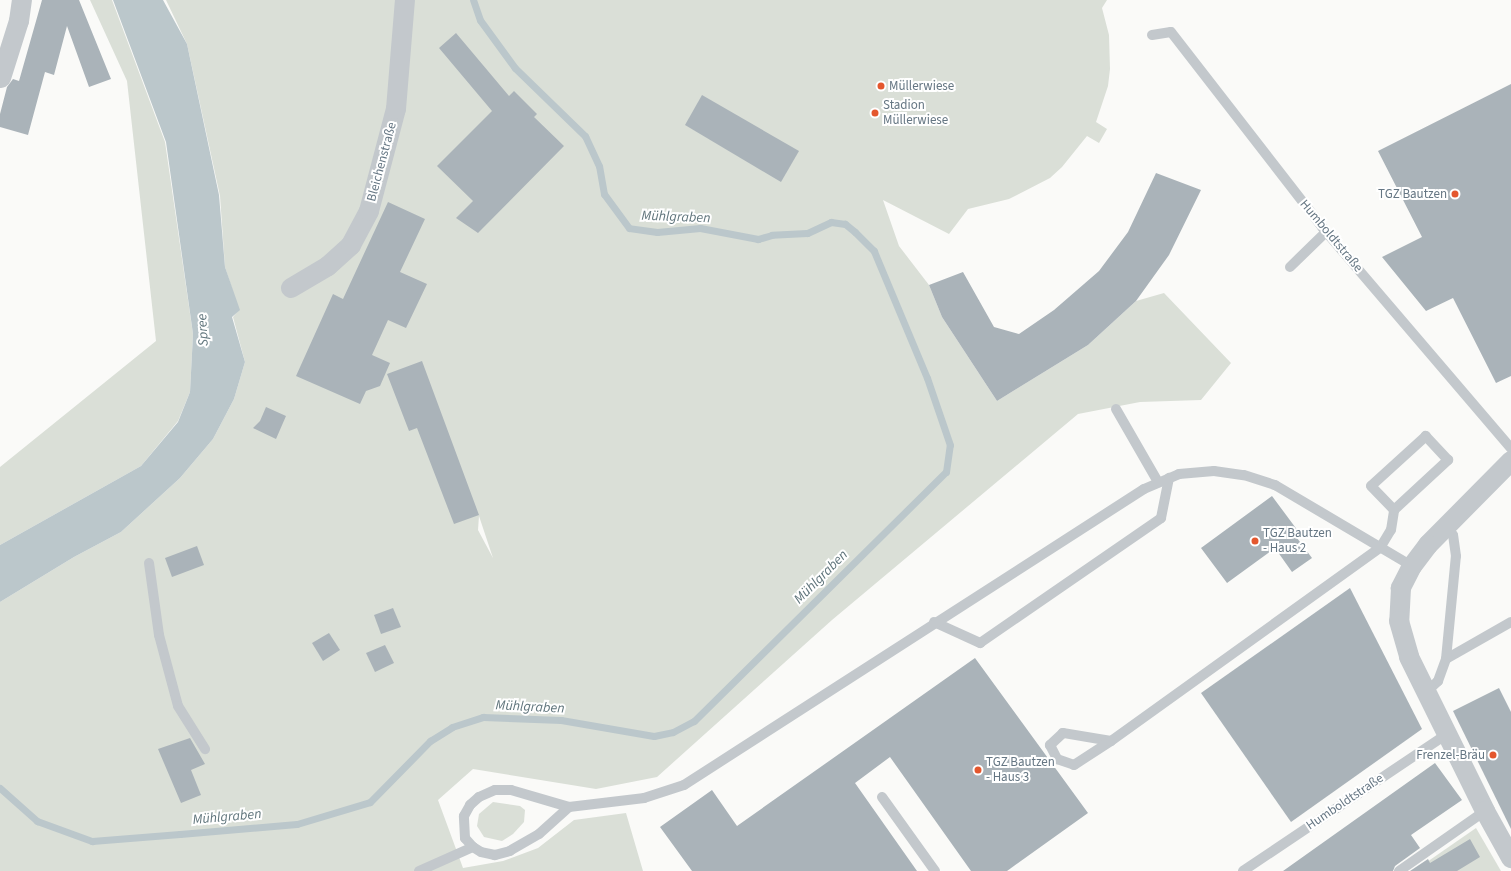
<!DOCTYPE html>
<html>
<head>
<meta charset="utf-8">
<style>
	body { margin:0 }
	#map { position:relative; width:1511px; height:871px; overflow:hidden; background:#fafaf8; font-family:"Source Sans 3",sans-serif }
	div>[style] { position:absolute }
	.green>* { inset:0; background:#dadfd7 }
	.water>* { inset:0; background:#bbc7cb }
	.stream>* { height:7px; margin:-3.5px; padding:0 3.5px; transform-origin:3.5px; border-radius:3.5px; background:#bbc7cb }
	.building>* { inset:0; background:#aab3b9 }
	.lane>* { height:10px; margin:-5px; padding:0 5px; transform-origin:5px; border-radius:5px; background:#c3c8cc }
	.street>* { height:20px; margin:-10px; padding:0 10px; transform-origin:10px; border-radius:10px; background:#c3c8cc }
	.dots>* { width:11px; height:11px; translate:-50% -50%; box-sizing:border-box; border:2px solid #fff; border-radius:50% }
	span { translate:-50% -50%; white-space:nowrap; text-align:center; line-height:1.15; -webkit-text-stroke:4px #fff; paint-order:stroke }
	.poi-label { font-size:13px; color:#657683 }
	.left { translate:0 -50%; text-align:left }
	.right { translate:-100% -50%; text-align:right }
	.street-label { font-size:13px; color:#657683 }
	.water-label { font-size:14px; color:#60757c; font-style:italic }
</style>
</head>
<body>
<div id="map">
	<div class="green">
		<div style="clip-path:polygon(90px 0,112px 0,165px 142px,193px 334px,190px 392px,178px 421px,141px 466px,0 545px,0 467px,156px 341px,127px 81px)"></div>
		<div style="clip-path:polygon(evenodd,166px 0,1107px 0,1102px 8px,1109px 35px,1110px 69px,1108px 86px,1096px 122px,1107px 129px,1099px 143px,1087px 136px,1062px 167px,1050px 178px,1009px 199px,968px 209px,949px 234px,883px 200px,899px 246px,929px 285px,942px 317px,997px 401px,1088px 345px,1136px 301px,1164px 293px,1231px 363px,1201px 400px,1140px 402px,1078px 414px,832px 620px,657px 777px,596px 789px,473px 769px,438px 800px,463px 868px,503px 861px,538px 848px,574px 820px,626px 813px,643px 871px,0 871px,0 602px,74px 557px,121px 532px,180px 478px,213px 439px,234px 399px,245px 362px,233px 317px,239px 310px,225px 267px,220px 196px,187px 44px,166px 0,479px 516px,493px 558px,478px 530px,479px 516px)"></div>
		<div style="clip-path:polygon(493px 802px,520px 806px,525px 810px,524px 822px,513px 834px,502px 841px,484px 837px,477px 826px,479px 814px)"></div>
		<div style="clip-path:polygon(1476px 828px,1501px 871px,1414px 871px)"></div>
	</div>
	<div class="water">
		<div style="clip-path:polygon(113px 0,163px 0,187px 44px,219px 195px,225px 267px,240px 310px,232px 317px,245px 362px,234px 399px,213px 439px,180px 478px,121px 532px,74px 557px,0 602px,0 545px,141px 466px,178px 422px,190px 392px,193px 334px,166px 142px)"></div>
	</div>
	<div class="stream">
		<div style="left:0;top:788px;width:50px;rotate:41.7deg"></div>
		<div style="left:37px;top:821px;width:59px;rotate:20deg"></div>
		<div style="left:92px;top:841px;width:88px;rotate:-4.5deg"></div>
		<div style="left:180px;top:834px;width:117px;rotate:-4.9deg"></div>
		<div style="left:297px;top:824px;width:76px;rotate:-16.8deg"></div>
		<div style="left:370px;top:802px;width:86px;rotate:-45.5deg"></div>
		<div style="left:430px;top:741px;width:26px;rotate:-32deg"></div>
		<div style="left:452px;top:727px;width:33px;rotate:-18deg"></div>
		<div style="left:483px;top:717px;width:78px;rotate:2.2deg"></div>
		<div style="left:561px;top:720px;width:94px;rotate:9.8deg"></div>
		<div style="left:654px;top:736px;width:19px;rotate:-12deg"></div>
		<div style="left:673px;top:732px;width:24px;rotate:-28deg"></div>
		<div style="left:694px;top:721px;width:354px;rotate:-44.7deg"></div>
		<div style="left:946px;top:472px;width:27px;rotate:-82deg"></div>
		<div style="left:950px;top:445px;width:71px;rotate:-108.9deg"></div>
		<div style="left:927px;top:378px;width:138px;rotate:-112.7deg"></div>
		<div style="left:874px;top:251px;width:27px;rotate:-135deg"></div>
		<div style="left:855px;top:232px;width:13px;rotate:-141deg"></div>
		<div style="left:845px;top:224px;width:14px;rotate:-172deg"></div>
		<div style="left:831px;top:222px;width:26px;rotate:155deg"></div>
		<div style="left:807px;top:233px;width:35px;rotate:177deg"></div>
		<div style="left:772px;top:235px;width:15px;rotate:164deg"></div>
		<div style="left:758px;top:239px;width:59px;rotate:-169.3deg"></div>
		<div style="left:700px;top:228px;width:43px;rotate:174.7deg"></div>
		<div style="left:657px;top:232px;width:28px;rotate:-172deg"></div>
		<div style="left:629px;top:228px;width:42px;rotate:-126.3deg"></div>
		<div style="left:604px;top:194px;width:28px;rotate:-100deg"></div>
		<div style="left:599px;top:166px;width:33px;rotate:-115deg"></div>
		<div style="left:585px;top:136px;width:98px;rotate:-135.8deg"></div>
		<div style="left:515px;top:68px;width:59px;rotate:-126.1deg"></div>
		<div style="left:480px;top:20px;width:21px;rotate:-109deg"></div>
	</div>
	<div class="building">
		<div style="clip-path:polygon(42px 0,79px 0,111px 79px,89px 87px,67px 26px,54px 75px,45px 72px,28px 135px,0 127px,0 114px,7px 87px,13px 79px,19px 81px)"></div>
		<div style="clip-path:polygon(456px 33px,509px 96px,514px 91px,537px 114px,534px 117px,564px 146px,478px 233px,456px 218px,473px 201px,437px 166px,492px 111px,439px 48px)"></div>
		<div style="clip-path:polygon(1511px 84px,1511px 376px,1496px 383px,1453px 298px,1426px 311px,1382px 257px,1422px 237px,1378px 151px)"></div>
		<div style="clip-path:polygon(702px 95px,799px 151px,781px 182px,685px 125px)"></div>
		<div style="clip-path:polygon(1156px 173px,1201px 190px,1169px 255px,1136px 301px,1088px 345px,997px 401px,942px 317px,929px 285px,963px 272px,994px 327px,1019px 334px,1054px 310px,1099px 271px,1128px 232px)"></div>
		<div style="clip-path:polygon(388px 202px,425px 219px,400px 272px,427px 284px,406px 328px,388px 320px,372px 355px,390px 363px,380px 386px,366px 391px,360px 404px,296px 376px,333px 294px,343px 299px)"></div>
		<div style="clip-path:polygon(422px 361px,479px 515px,454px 524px,417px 428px,409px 431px,387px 374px)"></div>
		<div style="clip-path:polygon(266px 407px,286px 416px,276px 439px,253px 428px,260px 421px)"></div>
		<div style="clip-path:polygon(1272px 496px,1298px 531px,1294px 534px,1312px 558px,1292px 572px,1275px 548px,1227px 583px,1201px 548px)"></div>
		<div style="clip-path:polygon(197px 546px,204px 565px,172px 577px,165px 558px)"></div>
		<div style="clip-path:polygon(1350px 588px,1422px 729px,1291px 822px,1201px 693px)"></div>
		<div style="clip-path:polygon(393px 608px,401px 627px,381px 634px,374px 615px)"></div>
		<div style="clip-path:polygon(329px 633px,340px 650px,323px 661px,312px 643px)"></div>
		<div style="clip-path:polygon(385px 645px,394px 663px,375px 672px,366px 653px)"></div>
		<div style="clip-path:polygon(975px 658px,1088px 813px,1007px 871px,971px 871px,890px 757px,855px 783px,917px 871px,692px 871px,660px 827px,712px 790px,737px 826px)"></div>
		<div style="clip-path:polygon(1499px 688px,1511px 712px,1511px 829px,1453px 711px)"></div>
		<div style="clip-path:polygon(190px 738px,205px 764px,191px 770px,201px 795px,181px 803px,158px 749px)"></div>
		<div style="clip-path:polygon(1435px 763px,1462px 800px,1411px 835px,1420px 848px,1395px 866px,1393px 871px,1283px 871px)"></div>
		<div style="clip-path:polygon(1470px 839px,1480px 857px,1457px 871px,1410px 871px,1428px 859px,1430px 863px)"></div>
	</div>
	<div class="lane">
		<div style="left:1152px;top:35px;width:19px;rotate:-9deg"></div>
		<div style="left:1171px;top:32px;width:247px;rotate:52.2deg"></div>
		<div style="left:1322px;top:227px;width:291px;rotate:49.5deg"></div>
		<div style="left:1290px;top:267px;width:50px;rotate:-44.2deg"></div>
		<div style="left:1116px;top:409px;width:84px;rotate:60.1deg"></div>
		<div style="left:149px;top:563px;width:73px;rotate:82.1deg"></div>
		<div style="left:159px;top:635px;width:73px;rotate:75deg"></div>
		<div style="left:178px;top:706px;width:51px;rotate:57.9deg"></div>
		<div style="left:934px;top:622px;width:51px;rotate:24.5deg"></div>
		<div style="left:980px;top:643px;width:220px;rotate:-34.6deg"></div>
		<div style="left:1161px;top:518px;width:41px;rotate:-78.7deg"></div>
		<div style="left:1446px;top:659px;width:75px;rotate:-29.6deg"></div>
		<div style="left:1427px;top:691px;width:15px;rotate:-42deg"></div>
		<div style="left:1438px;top:681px;width:23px;rotate:-70deg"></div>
		<div style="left:1446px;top:659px;width:103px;rotate:-84.5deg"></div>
		<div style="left:1456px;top:556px;width:21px;rotate:-98deg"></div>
		<div style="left:1453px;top:535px;width:11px;rotate:-128deg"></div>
		<div style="left:1111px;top:741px;width:49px;rotate:-170.5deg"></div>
		<div style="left:1063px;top:733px;width:18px;rotate:137deg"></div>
		<div style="left:1050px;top:745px;width:16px;rotate:63deg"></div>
		<div style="left:1057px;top:759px;width:18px;rotate:19deg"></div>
		<div style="left:1074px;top:765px;width:44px;rotate:-33deg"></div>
		<div style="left:1111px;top:741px;width:331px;rotate:-35.7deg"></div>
		<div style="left:1380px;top:548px;width:21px;rotate:-59deg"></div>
		<div style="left:1391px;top:530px;width:20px;rotate:-81deg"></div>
		<div style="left:1394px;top:510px;width:74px;rotate:-42.8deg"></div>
		<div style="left:1448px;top:460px;width:33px;rotate:-133deg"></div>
		<div style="left:1426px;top:436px;width:74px;rotate:137.7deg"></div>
		<div style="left:1371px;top:486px;width:33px;rotate:46deg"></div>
		<div style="left:882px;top:797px;width:91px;rotate:54.4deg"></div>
		<div style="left:569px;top:807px;width:40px;rotate:138deg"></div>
		<div style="left:539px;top:834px;width:34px;rotate:150deg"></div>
		<div style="left:510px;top:851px;width:16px;rotate:165deg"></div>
		<div style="left:495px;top:855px;width:14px;rotate:-168deg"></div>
		<div style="left:481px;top:852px;width:9px;rotate:-148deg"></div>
		<div style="left:473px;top:847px;width:12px;rotate:-132deg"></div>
		<div style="left:465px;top:838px;width:22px;rotate:-93deg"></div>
		<div style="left:464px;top:816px;width:13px;rotate:-61deg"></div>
		<div style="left:470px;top:805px;width:12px;rotate:-42deg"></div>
		<div style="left:479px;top:797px;width:17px;rotate:-24deg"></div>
		<div style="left:495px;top:790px;width:16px"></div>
		<div style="left:511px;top:790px;width:60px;rotate:16.3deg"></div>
		<div style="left:569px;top:807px;width:76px;rotate:-6.8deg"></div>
		<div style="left:644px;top:798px;width:42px;rotate:-18deg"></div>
		<div style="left:684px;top:785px;width:547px;rotate:-32.76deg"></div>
		<div style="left:1144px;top:489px;width:38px;rotate:-23deg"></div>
		<div style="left:1179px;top:474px;width:35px;rotate:-5deg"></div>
		<div style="left:1214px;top:471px;width:30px;rotate:8deg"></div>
		<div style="left:1244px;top:475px;width:33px;rotate:18deg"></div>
		<div style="left:1275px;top:485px;width:159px;rotate:30.6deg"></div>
		<div style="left:419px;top:871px;width:59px;rotate:-24deg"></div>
		<div style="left:1243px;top:871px;width:246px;rotate:-33.9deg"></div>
		<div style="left:1399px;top:871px;width:105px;rotate:-34.9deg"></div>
	</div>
	<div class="street">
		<div style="left:1px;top:78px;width:60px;rotate:-72.5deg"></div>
		<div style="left:19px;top:21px;width:21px;rotate:-82deg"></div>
		<div style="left:291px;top:288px;width:43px;rotate:-30.7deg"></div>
		<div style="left:328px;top:266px;width:31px;rotate:-42deg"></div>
		<div style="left:351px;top:245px;width:38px;rotate:-62deg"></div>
		<div style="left:369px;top:211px;width:106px;rotate:-75.2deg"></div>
		<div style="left:396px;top:109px;width:109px;rotate:-85.3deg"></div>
		<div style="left:1511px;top:461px;width:118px;rotate:134.7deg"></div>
		<div style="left:1428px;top:545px;width:26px;rotate:127deg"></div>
		<div style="left:1412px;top:566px;width:25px;rotate:117deg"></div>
		<div style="left:1401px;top:588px;width:33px;rotate:93deg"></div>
		<div style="left:1399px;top:621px;width:37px;rotate:74deg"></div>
		<div style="left:1409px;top:657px;width:172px;rotate:63.7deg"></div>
		<div style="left:1485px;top:811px;width:54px;rotate:61deg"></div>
	</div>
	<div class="dots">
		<div style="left:881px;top:86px;background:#e4572e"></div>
		<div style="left:875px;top:113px;background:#e4572e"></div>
		<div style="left:1455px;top:194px;background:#e4572e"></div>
		<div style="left:1255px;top:541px;background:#e4572e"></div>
		<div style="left:1493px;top:755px;background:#e4572e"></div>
		<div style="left:978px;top:770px;background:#e4572e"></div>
	</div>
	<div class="poi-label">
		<span class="left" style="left:889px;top:86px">Müllerwiese</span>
		<span class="left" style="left:883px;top:113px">Stadion<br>Müllerwiese</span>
		<span class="right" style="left:1447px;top:194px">TGZ Bautzen</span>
		<span class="left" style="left:1263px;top:541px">TGZ Bautzen<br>- Haus 2</span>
		<span class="right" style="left:1485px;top:755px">Frenzel-Bräu</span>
		<span class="left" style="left:986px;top:770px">TGZ Bautzen<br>- Haus 3</span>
	</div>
	<div class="street-label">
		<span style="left:382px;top:162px;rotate:-75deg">Bleichenstraße</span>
		<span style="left:1331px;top:236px;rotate:50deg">Humboldtstraße</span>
		<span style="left:1345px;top:802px;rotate:-34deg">Humboldtstraße</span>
	</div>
	<div class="water-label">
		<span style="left:676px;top:217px;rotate:2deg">Mühlgraben</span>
		<span style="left:203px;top:330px;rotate:-93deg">Spree</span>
		<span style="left:821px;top:577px;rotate:-45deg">Mühlgraben</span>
		<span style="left:530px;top:707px;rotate:3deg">Mühlgraben</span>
		<span style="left:227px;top:817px;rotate:-5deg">Mühlgraben</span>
	</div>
</div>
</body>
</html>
